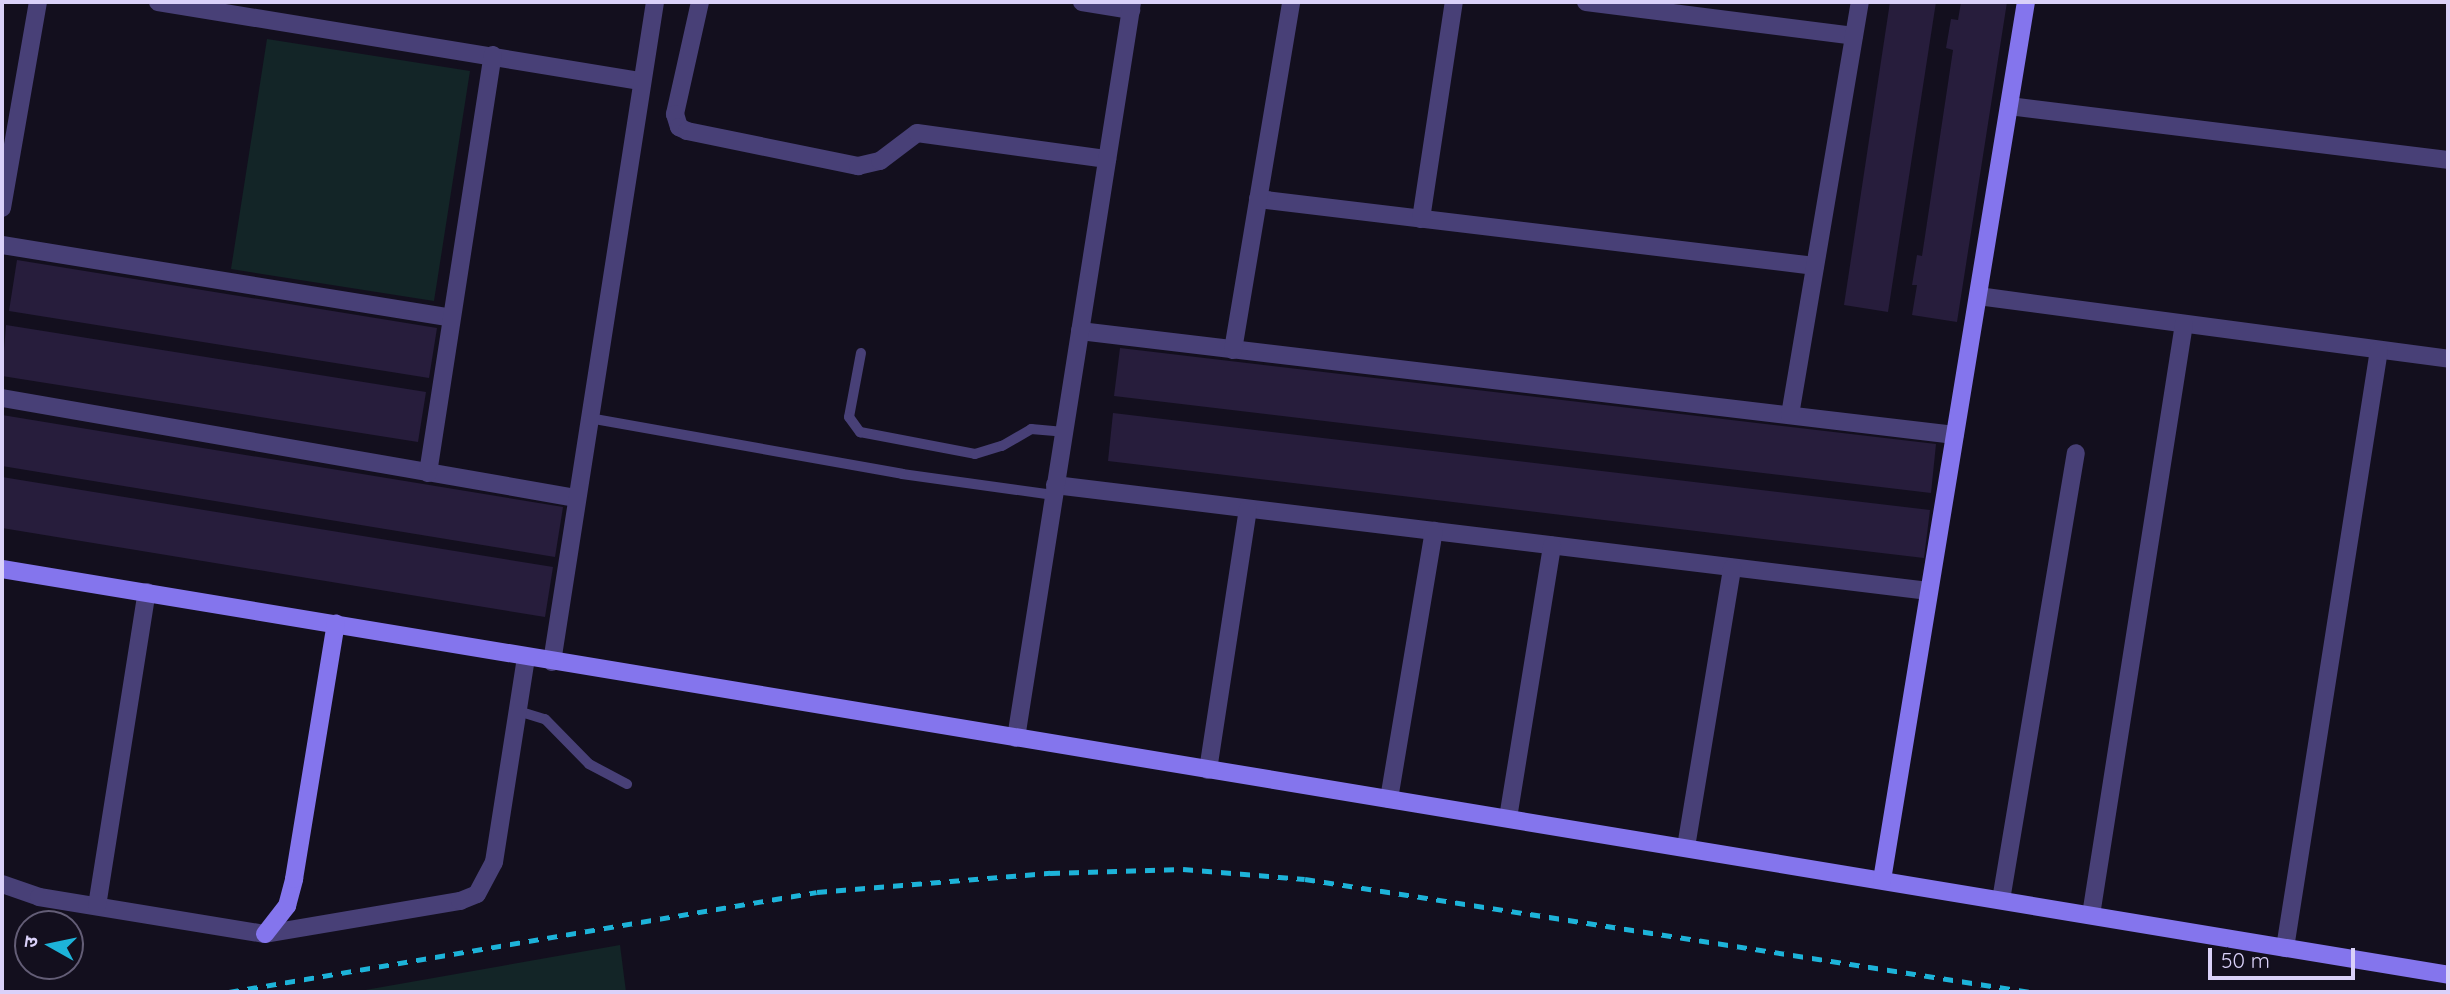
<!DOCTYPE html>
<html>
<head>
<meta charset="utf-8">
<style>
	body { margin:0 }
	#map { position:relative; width:2450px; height:994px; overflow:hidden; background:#130f1e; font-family:Quicksand,"Noto Sans Devanagari",sans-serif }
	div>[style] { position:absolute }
	.green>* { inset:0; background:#132527 }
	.building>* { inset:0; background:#271d3c }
	.lane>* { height:10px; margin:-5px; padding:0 5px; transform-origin:5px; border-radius:5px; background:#484077 }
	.street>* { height:18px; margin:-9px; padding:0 9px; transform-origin:9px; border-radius:9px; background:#484077 }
	.secondary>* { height:18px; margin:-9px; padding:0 9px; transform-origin:9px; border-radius:9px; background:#8475ed }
	.rail>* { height:5px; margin-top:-2.5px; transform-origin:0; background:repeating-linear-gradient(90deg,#1db3d9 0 10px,transparent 0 19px) }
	span { translate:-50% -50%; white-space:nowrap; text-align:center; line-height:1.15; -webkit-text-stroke:7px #130f1e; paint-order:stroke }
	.frame { position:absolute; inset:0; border:4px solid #dad1f9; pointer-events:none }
	.north { position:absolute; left:14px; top:910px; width:70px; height:70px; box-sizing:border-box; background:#130f1e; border:2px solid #635d76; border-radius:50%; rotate:279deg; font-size:19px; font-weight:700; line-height:28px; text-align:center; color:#dad1f9 }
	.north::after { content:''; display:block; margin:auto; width:24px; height:32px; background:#1db3d9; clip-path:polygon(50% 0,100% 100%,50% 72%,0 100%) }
	.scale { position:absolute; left:2208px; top:948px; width:147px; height:32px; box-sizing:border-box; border:4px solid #dad1f9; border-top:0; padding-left:9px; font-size:21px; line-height:24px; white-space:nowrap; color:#dad1f9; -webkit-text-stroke:5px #130f1e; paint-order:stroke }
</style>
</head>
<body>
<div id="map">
	<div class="green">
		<div style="clip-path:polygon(267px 39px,470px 71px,434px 301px,231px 269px)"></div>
		<div style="clip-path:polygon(620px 945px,626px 992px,354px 992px)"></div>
	</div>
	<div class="building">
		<div style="clip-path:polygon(1890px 2px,1936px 2px,1888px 312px,1844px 305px)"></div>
		<div style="clip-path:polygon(1961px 2px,2007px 2px,1957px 322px,1912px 315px,1917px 285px,1912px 285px,1917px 255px,1922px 256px,1953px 50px,1946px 48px,1951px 19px,1958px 20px)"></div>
		<div style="clip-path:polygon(17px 260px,437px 328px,429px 378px,9px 311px)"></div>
		<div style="clip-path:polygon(6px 325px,426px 392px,418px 442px,2px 376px)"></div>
		<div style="clip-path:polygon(1120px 348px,1936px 444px,1931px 493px,1114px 396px)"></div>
		<div style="clip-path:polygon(1113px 413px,1930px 510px,1924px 558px,1108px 461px)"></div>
		<div style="clip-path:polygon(2px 415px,563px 507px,555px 557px,2px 466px)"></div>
		<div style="clip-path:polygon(2px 477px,553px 567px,545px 617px,2px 528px)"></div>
	</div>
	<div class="lane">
		<div style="left:861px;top:353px;width:65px;rotate:100.6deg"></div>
		<div style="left:849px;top:417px;width:19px;rotate:54deg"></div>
		<div style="left:860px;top:432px;width:117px;rotate:10.8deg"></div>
		<div style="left:975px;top:454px;width:28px;rotate:-17deg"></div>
		<div style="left:1002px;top:446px;width:34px;rotate:-30deg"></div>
		<div style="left:1031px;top:429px;width:33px;rotate:5deg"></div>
		<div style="left:589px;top:418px;width:318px;rotate:10.1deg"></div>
		<div style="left:902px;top:474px;width:153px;rotate:7.9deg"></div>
		<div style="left:518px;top:711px;width:28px;rotate:17deg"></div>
		<div style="left:545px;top:719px;width:63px;rotate:45.6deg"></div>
		<div style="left:589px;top:764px;width:43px;rotate:27.8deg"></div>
	</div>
	<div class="street">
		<div style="left:158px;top:2px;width:489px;rotate:9.3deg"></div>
		<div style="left:700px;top:2px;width:115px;rotate:102.6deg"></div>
		<div style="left:675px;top:114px;width:14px;rotate:73deg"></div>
		<div style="left:679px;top:127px;width:9px;rotate:27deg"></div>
		<div style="left:687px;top:131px;width:175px;rotate:11.6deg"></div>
		<div style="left:858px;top:166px;width:23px;rotate:-13deg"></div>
		<div style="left:880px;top:161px;width:46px;rotate:-37.1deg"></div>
		<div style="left:917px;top:133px;width:192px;rotate:7.8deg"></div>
		<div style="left:1082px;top:2px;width:50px;rotate:9.3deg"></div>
		<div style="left:1586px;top:2px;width:270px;rotate:7.2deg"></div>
		<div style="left:2009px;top:106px;width:442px;rotate:7deg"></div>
		<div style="left:1258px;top:199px;width:561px;rotate:6.86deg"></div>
		<div style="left:2px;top:208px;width:209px;rotate:-80.1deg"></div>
		<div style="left:1421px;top:219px;width:219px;rotate:-81.4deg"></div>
		<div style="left:2px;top:245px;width:453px;rotate:9.2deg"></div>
		<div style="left:1978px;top:296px;width:474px;rotate:7.6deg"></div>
		<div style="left:1080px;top:331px;width:881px;rotate:6.78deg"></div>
		<div style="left:1233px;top:350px;width:353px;rotate:-80.5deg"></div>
		<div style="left:2px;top:398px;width:583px;rotate:9.88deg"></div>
		<div style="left:1790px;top:415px;width:419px;rotate:-80.4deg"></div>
		<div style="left:428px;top:473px;width:423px;rotate:-81.2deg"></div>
		<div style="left:1055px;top:485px;width:880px;rotate:6.92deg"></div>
		<div style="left:552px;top:662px;width:668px;rotate:-81.13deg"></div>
		<div style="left:1016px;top:738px;width:745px;rotate:-81.04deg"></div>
		<div style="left:1208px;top:770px;width:264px;rotate:-81.3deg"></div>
		<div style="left:1389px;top:799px;width:272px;rotate:-80.5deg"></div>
		<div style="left:1508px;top:818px;width:276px;rotate:-80.8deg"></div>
		<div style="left:1686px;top:847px;width:283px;rotate:-80.6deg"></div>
		<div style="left:2px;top:884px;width:39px;rotate:19deg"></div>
		<div style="left:39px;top:897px;width:229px;rotate:9.3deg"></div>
		<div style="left:265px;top:934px;width:198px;rotate:-9.6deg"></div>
		<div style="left:460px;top:901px;width:18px;rotate:-22deg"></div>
		<div style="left:477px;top:894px;width:36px;rotate:-62deg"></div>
		<div style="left:494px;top:862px;width:207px;rotate:-81.1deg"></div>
		<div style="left:2001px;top:900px;width:453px;rotate:-80.5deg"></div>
		<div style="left:97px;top:906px;width:318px;rotate:-81deg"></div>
		<div style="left:2091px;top:915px;width:598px;rotate:-81.06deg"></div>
		<div style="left:2285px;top:948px;width:605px;rotate:-81.07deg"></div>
	</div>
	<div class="secondary">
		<div style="left:2px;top:569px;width:2479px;rotate:9.42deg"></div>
		<div style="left:1882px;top:880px;width:890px;rotate:-80.69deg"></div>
		<div style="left:265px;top:934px;width:36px;rotate:-52deg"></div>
		<div style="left:287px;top:906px;width:28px;rotate:-75deg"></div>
		<div style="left:294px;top:879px;width:259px;rotate:-80.7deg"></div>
	</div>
	<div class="rail">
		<div style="left:229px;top:992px;width:596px;rotate:-9.65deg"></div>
		<div style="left:817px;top:892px;width:234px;rotate:-4.7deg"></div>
		<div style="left:1050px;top:873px;width:133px;rotate:-1.7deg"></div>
		<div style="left:1183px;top:869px;width:122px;rotate:4.7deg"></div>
		<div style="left:1305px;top:879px;width:734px;rotate:8.86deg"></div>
	</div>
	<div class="frame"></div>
	<div class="north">उ</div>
	<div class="scale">50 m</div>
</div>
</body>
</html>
